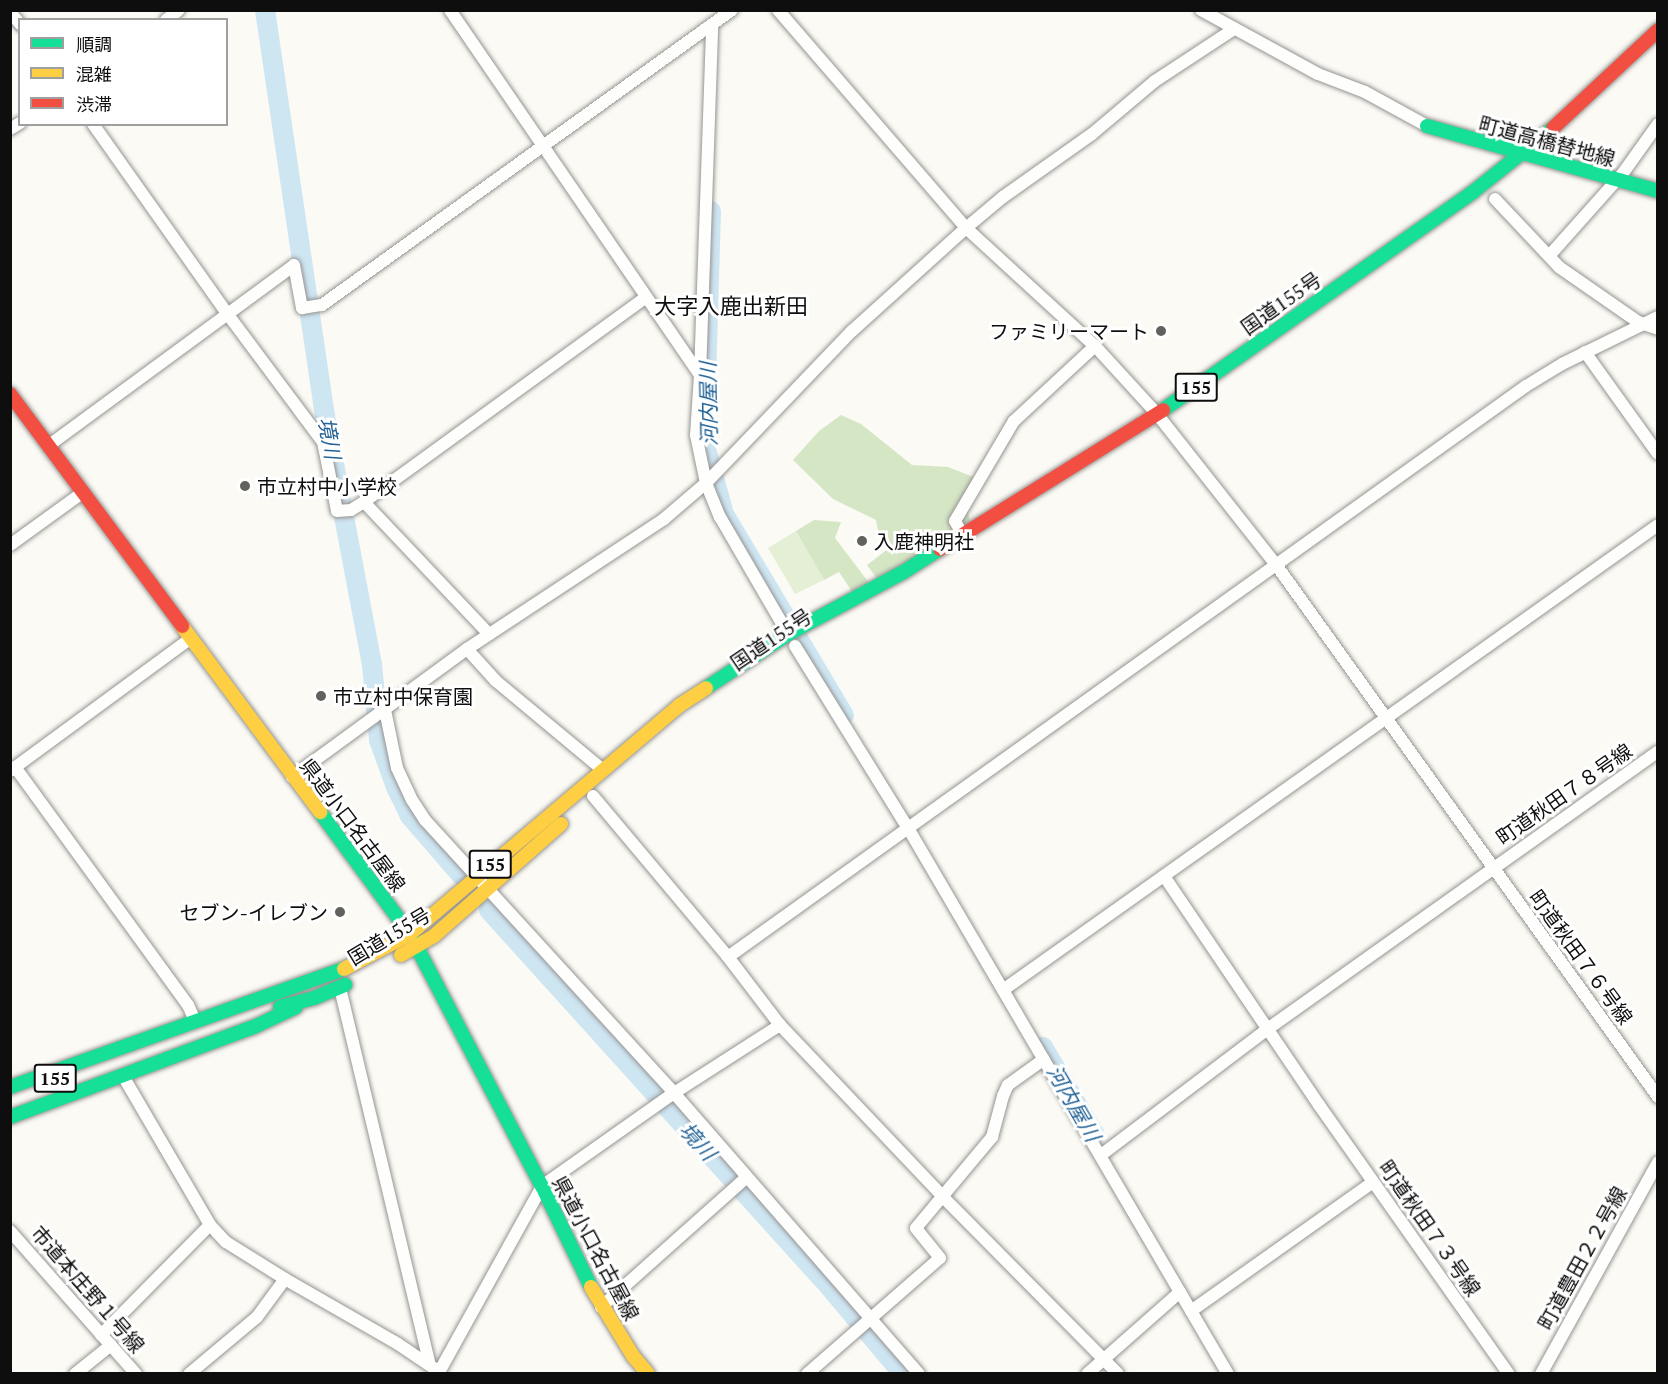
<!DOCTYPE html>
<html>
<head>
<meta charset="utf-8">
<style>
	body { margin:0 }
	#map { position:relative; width:1668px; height:1384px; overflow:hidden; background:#fbfaf4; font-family:"PT Serif","Noto Sans JP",serif }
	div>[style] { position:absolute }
	.green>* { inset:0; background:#e4efd6 }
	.forest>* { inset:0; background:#d5e6c5 }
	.stream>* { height:3px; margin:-1.5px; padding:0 1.5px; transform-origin:1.5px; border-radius:1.5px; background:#cee5f2 }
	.river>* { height:20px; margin:-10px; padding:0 10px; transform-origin:10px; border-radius:10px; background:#cee5f2 }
	.roads { filter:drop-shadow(0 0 2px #959492) drop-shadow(0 0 2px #959492) }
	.street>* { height:12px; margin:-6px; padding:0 6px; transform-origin:6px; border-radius:6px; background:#fefefd }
	.fast>* { height:14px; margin:-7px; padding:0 7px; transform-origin:7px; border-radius:7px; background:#16e098 }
	.slow>* { height:14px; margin:-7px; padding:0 7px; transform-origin:7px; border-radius:7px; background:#ffcf43 }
	.jam>* { height:14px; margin:-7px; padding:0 7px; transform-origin:7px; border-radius:7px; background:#f24e42 }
	.dots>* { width:16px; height:16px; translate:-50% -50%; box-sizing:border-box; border:3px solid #fff; border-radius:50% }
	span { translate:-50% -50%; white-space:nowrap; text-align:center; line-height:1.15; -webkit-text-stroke:6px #fff; paint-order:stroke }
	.shield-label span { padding:2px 4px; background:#fff; border:2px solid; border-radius:4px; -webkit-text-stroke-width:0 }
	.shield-label { font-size:18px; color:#0e0e0e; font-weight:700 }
	.street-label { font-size:20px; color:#0e0e0e }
	.poi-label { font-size:20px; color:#0e0e0e }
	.right { translate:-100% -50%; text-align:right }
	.left { translate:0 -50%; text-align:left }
	.water-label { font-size:21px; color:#226296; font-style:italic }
	.quarter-label { font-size:22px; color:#0e0e0e }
	.frame { position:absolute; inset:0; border:12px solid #0e0e0e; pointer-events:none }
	.legend { position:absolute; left:18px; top:18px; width:210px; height:108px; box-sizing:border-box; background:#fff; border:2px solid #9f9f9f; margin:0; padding:8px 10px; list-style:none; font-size:18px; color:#0e0e0e }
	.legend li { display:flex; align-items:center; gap:12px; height:30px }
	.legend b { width:30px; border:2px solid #9f9f9f }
</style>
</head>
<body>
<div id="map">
	<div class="green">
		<div style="clip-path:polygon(796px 531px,824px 580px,795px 594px,768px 548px)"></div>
	</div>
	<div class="forest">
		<div style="clip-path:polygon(841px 415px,861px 424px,912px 465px,948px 467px,976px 478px,965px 501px,971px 524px,878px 580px,867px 565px,888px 549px,879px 537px,876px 520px,833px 499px,793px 460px,819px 431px)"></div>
		<div style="clip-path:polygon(814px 520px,841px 522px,835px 538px,870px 584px,853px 593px,839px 572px,824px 580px,796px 531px)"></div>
	</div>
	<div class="stream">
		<div style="left:10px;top:22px;width:16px;rotate:50deg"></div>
	</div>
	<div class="river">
		<div style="left:265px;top:10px;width:410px;rotate:81.6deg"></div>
		<div style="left:325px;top:416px;width:252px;rotate:79.3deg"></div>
		<div style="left:372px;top:664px;width:76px;rotate:84.7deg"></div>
		<div style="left:379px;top:740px;width:50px;rotate:70.1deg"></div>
		<div style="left:396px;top:787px;width:32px;rotate:64deg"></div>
		<div style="left:410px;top:816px;width:79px;rotate:49.1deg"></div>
		<div style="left:711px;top:211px;width:231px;rotate:91.7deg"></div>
		<div style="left:704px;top:442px;width:75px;rotate:74.5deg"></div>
		<div style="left:724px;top:514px;width:234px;rotate:59.2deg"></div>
		<div style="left:489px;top:910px;width:496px;rotate:47.9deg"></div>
		<div style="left:822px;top:1278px;width:126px;rotate:49.8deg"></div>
		<div style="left:1043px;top:1047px;width:102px;rotate:59.4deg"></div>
	</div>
	<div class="roads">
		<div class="street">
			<div style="left:450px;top:10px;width:442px;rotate:55.6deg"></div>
			<div style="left:700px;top:375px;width:60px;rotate:93.8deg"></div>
			<div style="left:696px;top:435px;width:49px;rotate:78.2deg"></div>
			<div style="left:706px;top:483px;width:37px;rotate:68deg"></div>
			<div style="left:720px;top:517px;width:135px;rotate:59.8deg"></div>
			<div style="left:778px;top:10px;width:288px;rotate:49.2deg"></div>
			<div style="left:966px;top:228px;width:175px;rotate:42.5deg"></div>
			<div style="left:1095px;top:346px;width:92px;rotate:47.6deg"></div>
			<div style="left:1157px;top:414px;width:194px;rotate:51.7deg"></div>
			<div style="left:1277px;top:566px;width:654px;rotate:54.34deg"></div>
			<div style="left:1201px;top:10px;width:133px;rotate:28.7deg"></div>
			<div style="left:1318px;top:74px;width:50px;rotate:21deg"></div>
			<div style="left:1365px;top:92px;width:71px;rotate:28.7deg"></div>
			<div style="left:10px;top:12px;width:16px;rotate:50deg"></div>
			<div style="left:166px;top:20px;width:16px;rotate:-38deg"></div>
			<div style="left:93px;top:124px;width:235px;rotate:54.7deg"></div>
			<div style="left:229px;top:316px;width:157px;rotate:53.3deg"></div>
			<div style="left:323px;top:442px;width:70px;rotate:78.5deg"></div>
			<div style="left:337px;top:511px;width:14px;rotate:-4deg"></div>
			<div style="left:351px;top:510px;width:15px;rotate:-32deg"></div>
			<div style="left:364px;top:502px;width:347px;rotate:-36deg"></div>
			<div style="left:10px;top:129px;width:12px;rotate:-31deg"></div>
			<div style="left:1495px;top:199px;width:93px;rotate:46.7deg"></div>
			<div style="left:1559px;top:267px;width:96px;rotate:34.8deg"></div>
			<div style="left:1638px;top:322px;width:21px;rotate:19deg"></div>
			<div style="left:1549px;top:256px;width:111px;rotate:-48.3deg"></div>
			<div style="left:1623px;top:173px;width:60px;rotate:-54.5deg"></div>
			<div style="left:1585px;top:352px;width:125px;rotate:54.4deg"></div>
			<div style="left:700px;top:375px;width:348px;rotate:-88deg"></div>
			<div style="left:48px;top:446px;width:305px;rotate:-36.3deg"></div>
			<div style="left:294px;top:265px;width:44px;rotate:79.5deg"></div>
			<div style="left:302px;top:308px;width:20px;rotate:-9deg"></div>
			<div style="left:322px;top:305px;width:505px;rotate:-35.74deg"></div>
			<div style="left:364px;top:502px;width:182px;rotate:46.6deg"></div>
			<div style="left:963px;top:536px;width:17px;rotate:-118deg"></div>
			<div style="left:955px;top:521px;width:116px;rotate:-59.5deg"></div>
			<div style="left:1014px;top:421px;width:110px;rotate:-42.8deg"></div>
			<div style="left:10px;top:545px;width:89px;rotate:-35.8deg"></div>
			<div style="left:795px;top:646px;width:214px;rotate:58.2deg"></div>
			<div style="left:908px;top:828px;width:633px;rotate:59.63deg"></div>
			<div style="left:467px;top:649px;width:43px;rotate:47.8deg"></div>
			<div style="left:496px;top:681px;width:139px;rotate:39.8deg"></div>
			<div style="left:385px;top:710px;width:59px;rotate:78.3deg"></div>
			<div style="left:397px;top:768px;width:35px;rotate:65deg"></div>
			<div style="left:412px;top:800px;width:24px;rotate:57deg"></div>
			<div style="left:425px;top:820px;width:369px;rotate:47.6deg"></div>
			<div style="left:674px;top:1093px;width:373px;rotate:48.9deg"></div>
			<div style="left:15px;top:767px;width:294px;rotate:54deg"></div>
			<div style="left:188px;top:1005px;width:17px;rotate:66deg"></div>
			<div style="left:10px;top:771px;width:223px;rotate:-36.3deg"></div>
			<div style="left:292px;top:777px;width:217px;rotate:-36.2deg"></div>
			<div style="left:467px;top:649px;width:236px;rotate:-33.4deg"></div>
			<div style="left:664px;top:519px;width:55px;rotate:-40.6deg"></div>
			<div style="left:706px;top:483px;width:211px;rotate:-46.2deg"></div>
			<div style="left:852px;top:331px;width:154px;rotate:-42.1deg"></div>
			<div style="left:966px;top:228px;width:48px;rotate:-40deg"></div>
			<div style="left:1003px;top:197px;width:109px;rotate:-35.3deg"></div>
			<div style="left:1092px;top:134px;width:82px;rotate:-40.1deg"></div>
			<div style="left:1155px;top:81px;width:95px;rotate:-33.4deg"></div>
			<div style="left:593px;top:796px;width:210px;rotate:50deg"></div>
			<div style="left:728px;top:957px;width:86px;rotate:52.6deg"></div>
			<div style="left:780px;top:1025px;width:238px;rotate:46.5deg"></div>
			<div style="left:944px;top:1198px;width:247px;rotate:45.3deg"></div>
			<div style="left:1164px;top:876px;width:277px;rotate:55.9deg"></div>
			<div style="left:1319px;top:1105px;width:329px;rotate:54.8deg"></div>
			<div style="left:728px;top:957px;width:981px;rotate:-35.59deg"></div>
			<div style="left:1526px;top:386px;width:42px;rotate:-31.4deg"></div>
			<div style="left:1562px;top:364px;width:107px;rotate:-26.1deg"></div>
			<div style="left:340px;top:988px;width:385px;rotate:76.6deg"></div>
			<div style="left:1003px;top:990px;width:803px;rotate:-35.37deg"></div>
			<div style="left:123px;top:1076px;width:173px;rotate:59.7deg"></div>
			<div style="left:210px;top:1225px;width:23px;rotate:47deg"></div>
			<div style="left:226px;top:1242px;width:70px;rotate:32.1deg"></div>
			<div style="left:285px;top:1279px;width:130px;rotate:29.9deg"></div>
			<div style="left:398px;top:1344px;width:48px;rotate:34deg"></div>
			<div style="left:1101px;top:1155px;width:211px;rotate:-37.1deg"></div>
			<div style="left:1269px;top:1028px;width:477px;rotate:-35.4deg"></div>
			<div style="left:10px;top:1231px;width:191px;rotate:48.6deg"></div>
			<div style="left:601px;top:1307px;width:195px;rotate:-41.7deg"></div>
			<div style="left:1191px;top:1311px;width:223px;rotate:-35.3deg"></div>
			<div style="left:101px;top:1335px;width:155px;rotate:-45.3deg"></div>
			<div style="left:75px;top:1374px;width:46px;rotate:-38.9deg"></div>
			<div style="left:189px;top:1374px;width:89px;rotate:-40deg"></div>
			<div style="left:257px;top:1317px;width:47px;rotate:-53.6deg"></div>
			<div style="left:438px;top:1374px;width:215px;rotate:-61deg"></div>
			<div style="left:542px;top:1186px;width:161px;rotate:-35.2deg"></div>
			<div style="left:674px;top:1093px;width:126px;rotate:-32.7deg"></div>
			<div style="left:807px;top:1374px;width:176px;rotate:-41.1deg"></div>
			<div style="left:940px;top:1258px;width:38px;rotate:-129deg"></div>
			<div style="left:916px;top:1228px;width:119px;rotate:-50.1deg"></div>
			<div style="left:992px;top:1137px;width:42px;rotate:-75deg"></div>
			<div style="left:1003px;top:1096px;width:12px;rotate:-66deg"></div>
			<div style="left:1008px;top:1085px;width:44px;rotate:-35.8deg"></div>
			<div style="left:1087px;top:1374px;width:124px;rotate:-41.4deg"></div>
			<div style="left:1541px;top:1374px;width:242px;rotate:-61.1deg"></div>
		</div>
		<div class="fast">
			<div style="left:1427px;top:126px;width:240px;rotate:15.7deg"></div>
			<div style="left:1163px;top:410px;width:379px;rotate:-35.1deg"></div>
			<div style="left:1473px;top:192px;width:102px;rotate:-38.7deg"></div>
			<div style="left:706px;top:688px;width:98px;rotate:-33.4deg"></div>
			<div style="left:788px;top:634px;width:129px;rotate:-28.2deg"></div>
			<div style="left:902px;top:573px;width:45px;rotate:-32.3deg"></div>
			<div style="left:320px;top:812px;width:152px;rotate:53.6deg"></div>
			<div style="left:410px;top:934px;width:284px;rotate:62.4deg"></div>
			<div style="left:542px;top:1186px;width:112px;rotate:64.1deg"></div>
			<div style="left:280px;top:1007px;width:35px;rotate:-15deg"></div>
			<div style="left:314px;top:998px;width:34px;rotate:-23deg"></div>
			<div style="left:10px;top:1087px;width:354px;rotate:-19.5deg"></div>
			<div style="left:10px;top:1117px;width:262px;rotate:-20.3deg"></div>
			<div style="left:256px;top:1026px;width:44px;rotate:-25.4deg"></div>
		</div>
		<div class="slow">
			<div style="left:182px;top:626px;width:232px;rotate:53.4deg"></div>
			<div style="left:401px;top:955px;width:39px;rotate:-30deg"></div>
			<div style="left:435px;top:935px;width:168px;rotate:-41.4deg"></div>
			<div style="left:344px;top:969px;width:75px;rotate:-27.9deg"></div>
			<div style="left:410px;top:934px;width:354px;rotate:-40.3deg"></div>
			<div style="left:680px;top:705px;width:31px;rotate:-33deg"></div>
			<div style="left:591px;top:1287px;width:81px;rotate:58.7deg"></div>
			<div style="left:633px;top:1356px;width:23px;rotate:50deg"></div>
		</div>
		<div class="jam">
			<div style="left:1553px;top:128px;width:144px;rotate:-43deg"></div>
			<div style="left:10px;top:394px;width:289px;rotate:53.4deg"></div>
			<div style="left:940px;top:549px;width:263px;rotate:-31.9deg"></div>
		</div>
	</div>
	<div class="dots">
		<div style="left:1161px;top:331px;background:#61615e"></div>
		<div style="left:245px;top:486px;background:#61615e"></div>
		<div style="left:862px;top:541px;background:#61615e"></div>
		<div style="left:321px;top:696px;background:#61615e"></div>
		<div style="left:340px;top:912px;background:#61615e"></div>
	</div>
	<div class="shield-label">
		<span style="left:1196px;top:387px">155</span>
		<span style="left:490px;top:864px">155</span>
		<span style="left:55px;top:1078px">155</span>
	</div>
	<div class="street-label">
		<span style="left:1547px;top:141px;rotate:15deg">町道高橋替地線</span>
		<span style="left:1281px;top:303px;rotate:-35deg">国道155号</span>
		<span style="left:771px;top:639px;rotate:-34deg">国道155号</span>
		<span style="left:1564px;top:794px;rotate:-35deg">町道秋田７８号線</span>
		<span style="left:353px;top:825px;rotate:53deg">県道小口名古屋線</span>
		<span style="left:389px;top:936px;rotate:-31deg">国道155号</span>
		<span style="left:1581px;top:957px;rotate:54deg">町道秋田７６号線</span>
		<span style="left:1430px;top:1228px;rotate:55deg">町道秋田７３号線</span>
		<span style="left:596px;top:1248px;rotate:62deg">県道小口名古屋線</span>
		<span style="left:1582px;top:1258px;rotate:-61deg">町道豊田２２号線</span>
		<span style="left:88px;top:1289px;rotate:49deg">市道本庄野１号線</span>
	</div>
	<div class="poi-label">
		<span class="right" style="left:1149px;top:331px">ファミリーマート</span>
		<span class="left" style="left:257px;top:486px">市立村中小学校</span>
		<span class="left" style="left:874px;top:541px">入鹿神明社</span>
		<span class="left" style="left:333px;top:696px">市立村中保育園</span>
		<span class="right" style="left:328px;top:912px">セブン-イレブン</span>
	</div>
	<div class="water-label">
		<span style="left:708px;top:404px;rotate:-91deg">河内屋川</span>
		<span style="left:330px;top:438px;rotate:80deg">境川</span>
		<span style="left:1074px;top:1103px;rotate:60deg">河内屋川</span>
		<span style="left:698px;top:1141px;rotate:48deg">境川</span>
	</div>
	<div class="quarter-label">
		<span style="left:731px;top:306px">大字入鹿出新田</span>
	</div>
	<div class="frame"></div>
	<ul class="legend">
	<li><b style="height:8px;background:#16e098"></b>順調</li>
	<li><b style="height:8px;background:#ffcf43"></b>混雑</li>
	<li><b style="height:8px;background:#f24e42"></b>渋滞</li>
	</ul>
</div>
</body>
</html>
